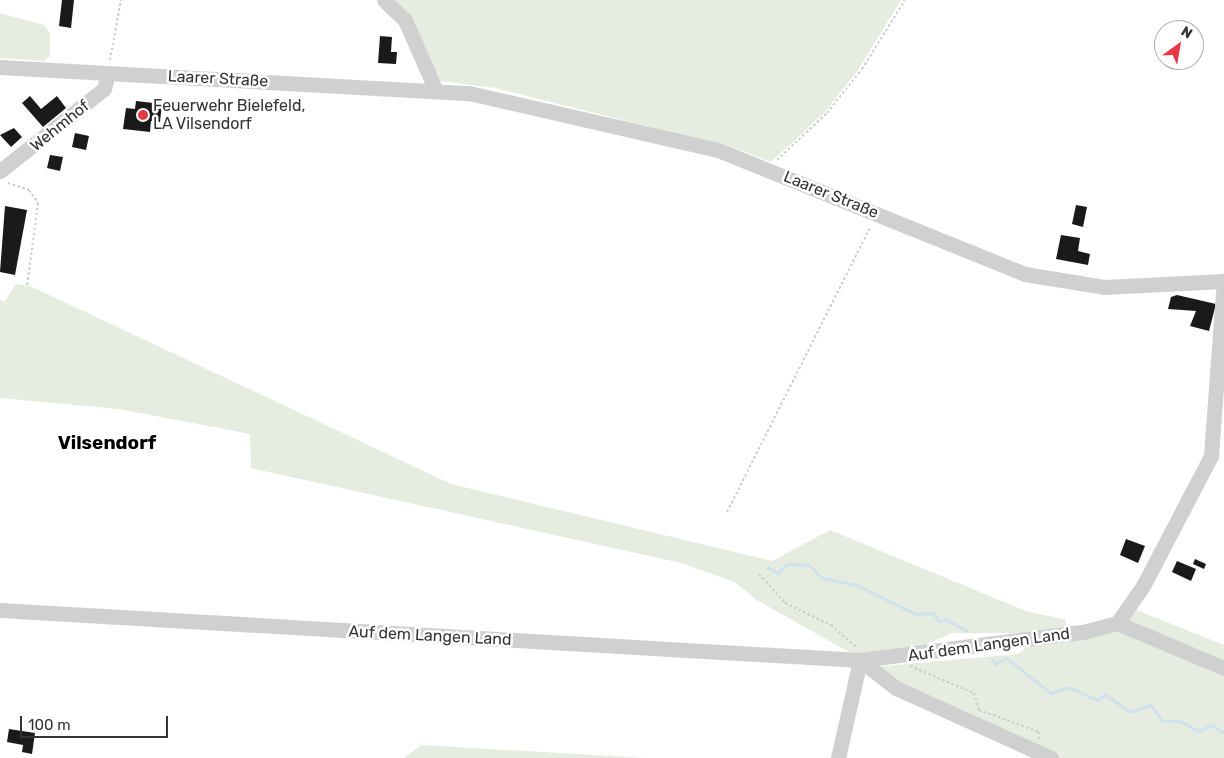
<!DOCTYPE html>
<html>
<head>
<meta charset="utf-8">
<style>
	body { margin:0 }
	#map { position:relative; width:1224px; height:758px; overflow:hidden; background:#fff; font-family:Rubik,sans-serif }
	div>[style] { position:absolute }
	.green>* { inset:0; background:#e6ecdf }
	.stream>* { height:3px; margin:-1.5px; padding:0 1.5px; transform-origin:1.5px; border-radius:1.5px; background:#cfe2ee }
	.building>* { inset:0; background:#1a1a1a }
	.path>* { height:2px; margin-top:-1px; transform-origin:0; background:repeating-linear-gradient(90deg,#cdcdcd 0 2.5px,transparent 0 5px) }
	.minor>* { height:15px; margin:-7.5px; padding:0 7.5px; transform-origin:7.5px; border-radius:7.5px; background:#d0d0d0 }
	.dots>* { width:14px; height:14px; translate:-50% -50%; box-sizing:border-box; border:2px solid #fff; border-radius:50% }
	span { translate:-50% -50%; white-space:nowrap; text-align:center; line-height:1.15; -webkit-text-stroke:5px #fff; paint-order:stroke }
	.street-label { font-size:16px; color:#333 }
	.poi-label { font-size:16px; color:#333 }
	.left { translate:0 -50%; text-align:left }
	.quarter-label { font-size:19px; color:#000; font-weight:700 }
	.north { position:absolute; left:1154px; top:20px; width:50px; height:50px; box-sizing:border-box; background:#fff; border:1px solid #adadad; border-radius:50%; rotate:32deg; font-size:14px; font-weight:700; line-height:20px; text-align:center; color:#333 }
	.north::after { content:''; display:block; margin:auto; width:18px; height:22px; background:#e63946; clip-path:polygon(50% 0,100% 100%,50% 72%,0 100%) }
	.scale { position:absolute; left:20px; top:716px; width:148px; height:22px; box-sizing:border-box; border:2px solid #333; border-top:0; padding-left:6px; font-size:15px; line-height:18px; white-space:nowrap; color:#333; -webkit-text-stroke:4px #fff; paint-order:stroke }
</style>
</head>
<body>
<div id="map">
	<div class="green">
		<div style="clip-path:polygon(390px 0,901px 0,858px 70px,825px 112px,771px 162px,734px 148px,495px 88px,440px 81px)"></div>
		<div style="clip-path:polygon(0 13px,44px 25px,50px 33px,50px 56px,44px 61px,0 58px)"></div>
		<div style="clip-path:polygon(16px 284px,30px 286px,451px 484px,772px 561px,830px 530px,1026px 611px,1066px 620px,1065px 628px,1028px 633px,953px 633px,914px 649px,856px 656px,755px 599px,735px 582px,681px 563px,251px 468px,250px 434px,119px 409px,0 398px,0 300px,5px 301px)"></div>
		<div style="clip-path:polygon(1134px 609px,1224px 645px,1224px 664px,1126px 621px)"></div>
		<div style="clip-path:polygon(1114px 631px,1132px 632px,1224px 673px,1224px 758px,1055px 758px,938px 705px,874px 667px,1018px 654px,1031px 644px)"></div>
		<div style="clip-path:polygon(421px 745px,646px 758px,404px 758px)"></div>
	</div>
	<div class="stream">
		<div style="left:767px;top:567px;width:13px;rotate:29deg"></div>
		<div style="left:778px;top:573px;width:12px;rotate:-48deg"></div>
		<div style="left:786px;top:564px;width:23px;rotate:2deg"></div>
		<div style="left:809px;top:565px;width:18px;rotate:45deg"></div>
		<div style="left:822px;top:578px;width:33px;rotate:11deg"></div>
		<div style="left:854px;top:584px;width:69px;rotate:25.8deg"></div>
		<div style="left:916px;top:614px;width:17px;rotate:-3deg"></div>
		<div style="left:933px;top:613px;width:10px;rotate:53deg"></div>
		<div style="left:939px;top:621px;width:7px;rotate:-16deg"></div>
		<div style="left:946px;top:619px;width:24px;rotate:30deg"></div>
		<div style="left:992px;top:659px;width:6px;rotate:59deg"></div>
		<div style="left:995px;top:664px;width:13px;rotate:-29deg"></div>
		<div style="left:1006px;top:658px;width:57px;rotate:37.9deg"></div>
		<div style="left:1051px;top:693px;width:19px;rotate:-18deg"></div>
		<div style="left:1069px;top:687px;width:31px;rotate:25deg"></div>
		<div style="left:1097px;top:700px;width:10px;rotate:-37deg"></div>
		<div style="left:1105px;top:694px;width:31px;rotate:36deg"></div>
		<div style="left:1130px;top:712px;width:21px;rotate:-19deg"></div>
		<div style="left:1150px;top:705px;width:21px;rotate:51deg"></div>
		<div style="left:1163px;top:721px;width:17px"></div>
		<div style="left:1180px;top:721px;width:21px;rotate:29deg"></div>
		<div style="left:1198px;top:731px;width:15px;rotate:-23deg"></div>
		<div style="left:1212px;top:725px;width:14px;rotate:34deg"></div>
	</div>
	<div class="building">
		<div style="clip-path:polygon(62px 0,74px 0,71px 28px,59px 26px)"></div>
		<div style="clip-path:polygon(380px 36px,392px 37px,391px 52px,397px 52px,396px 64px,378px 63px)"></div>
		<div style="clip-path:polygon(30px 96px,41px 109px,57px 96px,66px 108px,43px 127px,22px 103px)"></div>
		<div style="clip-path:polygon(136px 101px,162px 104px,160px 122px,151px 121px,150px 132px,123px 129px,126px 108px,135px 109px)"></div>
		<div style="clip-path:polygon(14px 128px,22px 137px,11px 147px,0 135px)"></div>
		<div style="clip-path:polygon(75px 133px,89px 136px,86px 150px,72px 147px)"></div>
		<div style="clip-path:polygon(50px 155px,63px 157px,60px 171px,47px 168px)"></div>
		<div style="clip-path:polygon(1076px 205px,1087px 207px,1083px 227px,1072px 224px)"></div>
		<div style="clip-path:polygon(5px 206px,27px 210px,15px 275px,0 272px)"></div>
		<div style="clip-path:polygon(1061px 235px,1080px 238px,1078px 251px,1090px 254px,1088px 265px,1056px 259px)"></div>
		<div style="clip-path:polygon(1177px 295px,1216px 304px,1209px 331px,1190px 326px,1196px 311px,1168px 309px,1171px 297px)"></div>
		<div style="clip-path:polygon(1126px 539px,1145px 546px,1138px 563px,1120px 555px)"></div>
		<div style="clip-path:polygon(1195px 559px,1206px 564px,1204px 569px,1193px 564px)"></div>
		<div style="clip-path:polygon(1177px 561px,1196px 569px,1191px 581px,1172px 572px)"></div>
		<div style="clip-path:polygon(9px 729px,35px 733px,32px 754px,22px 752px,23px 745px,7px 742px)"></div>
	</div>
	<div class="path">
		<div style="left:110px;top:60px;width:61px;rotate:-79.6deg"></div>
		<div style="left:777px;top:160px;width:69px;rotate:-43.2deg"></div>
		<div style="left:827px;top:113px;width:56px;rotate:-51.5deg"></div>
		<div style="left:862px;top:69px;width:81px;rotate:-58.1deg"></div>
		<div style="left:8px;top:183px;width:22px;rotate:18deg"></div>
		<div style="left:29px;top:190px;width:16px;rotate:55deg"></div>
		<div style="left:38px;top:203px;width:84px;rotate:97.5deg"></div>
		<div style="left:727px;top:512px;width:320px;rotate:-63.3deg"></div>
		<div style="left:759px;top:574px;width:39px;rotate:48deg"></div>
		<div style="left:785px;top:603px;width:51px;rotate:25.6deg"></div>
		<div style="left:831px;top:625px;width:35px;rotate:41deg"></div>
		<div style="left:910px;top:666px;width:69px;rotate:22.9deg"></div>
		<div style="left:974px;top:693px;width:18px;rotate:74deg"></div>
		<div style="left:979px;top:710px;width:64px;rotate:20.1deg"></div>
		<div style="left:1039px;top:732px;width:8px;rotate:90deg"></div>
	</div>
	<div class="minor">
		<div style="left:384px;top:0;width:29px;rotate:44deg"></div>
		<div style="left:405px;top:20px;width:77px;rotate:66.4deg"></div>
		<div style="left:0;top:67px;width:470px;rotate:3.2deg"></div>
		<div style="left:469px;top:93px;width:255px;rotate:12.9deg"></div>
		<div style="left:718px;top:150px;width:331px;rotate:22deg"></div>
		<div style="left:1025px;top:274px;width:80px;rotate:9.3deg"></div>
		<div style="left:1104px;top:287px;width:120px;rotate:-2.9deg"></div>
		<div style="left:0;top:171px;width:132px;rotate:-38.3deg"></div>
		<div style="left:104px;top:89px;width:16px;rotate:-76deg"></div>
		<div style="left:0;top:610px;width:861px;rotate:3.33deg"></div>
		<div style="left:860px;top:660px;width:225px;rotate:-7.2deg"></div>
		<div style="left:1083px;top:632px;width:35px;rotate:-15deg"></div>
		<div style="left:1117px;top:623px;width:45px;rotate:-54.9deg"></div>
		<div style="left:1143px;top:586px;width:147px;rotate:-62.4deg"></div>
		<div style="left:1211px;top:456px;width:175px;rotate:-85.8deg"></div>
		<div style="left:1117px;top:623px;width:116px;rotate:22.8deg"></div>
		<div style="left:860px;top:660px;width:46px;rotate:37.9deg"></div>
		<div style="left:896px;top:688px;width:170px;rotate:24.3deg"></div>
		<div style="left:838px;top:758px;width:100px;rotate:-77.3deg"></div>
	</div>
	<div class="dots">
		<div style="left:143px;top:115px;background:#e63946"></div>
	</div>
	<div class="street-label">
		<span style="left:218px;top:79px;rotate:3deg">Laarer Straße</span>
		<span style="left:60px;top:126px;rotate:-39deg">Wehmhof</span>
		<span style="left:831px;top:195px;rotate:22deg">Laarer Straße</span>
		<span style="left:430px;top:636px;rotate:3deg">Auf dem Langen Land</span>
		<span style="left:989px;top:645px;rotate:-8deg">Auf dem Langen Land</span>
	</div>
	<div class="poi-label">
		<span class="left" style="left:153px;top:115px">Feuerwehr Bielefeld,<br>LA Vilsendorf</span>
	</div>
	<div class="quarter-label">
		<span style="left:107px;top:443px">Vilsendorf</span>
	</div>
	<div class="north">N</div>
	<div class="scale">100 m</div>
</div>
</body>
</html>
